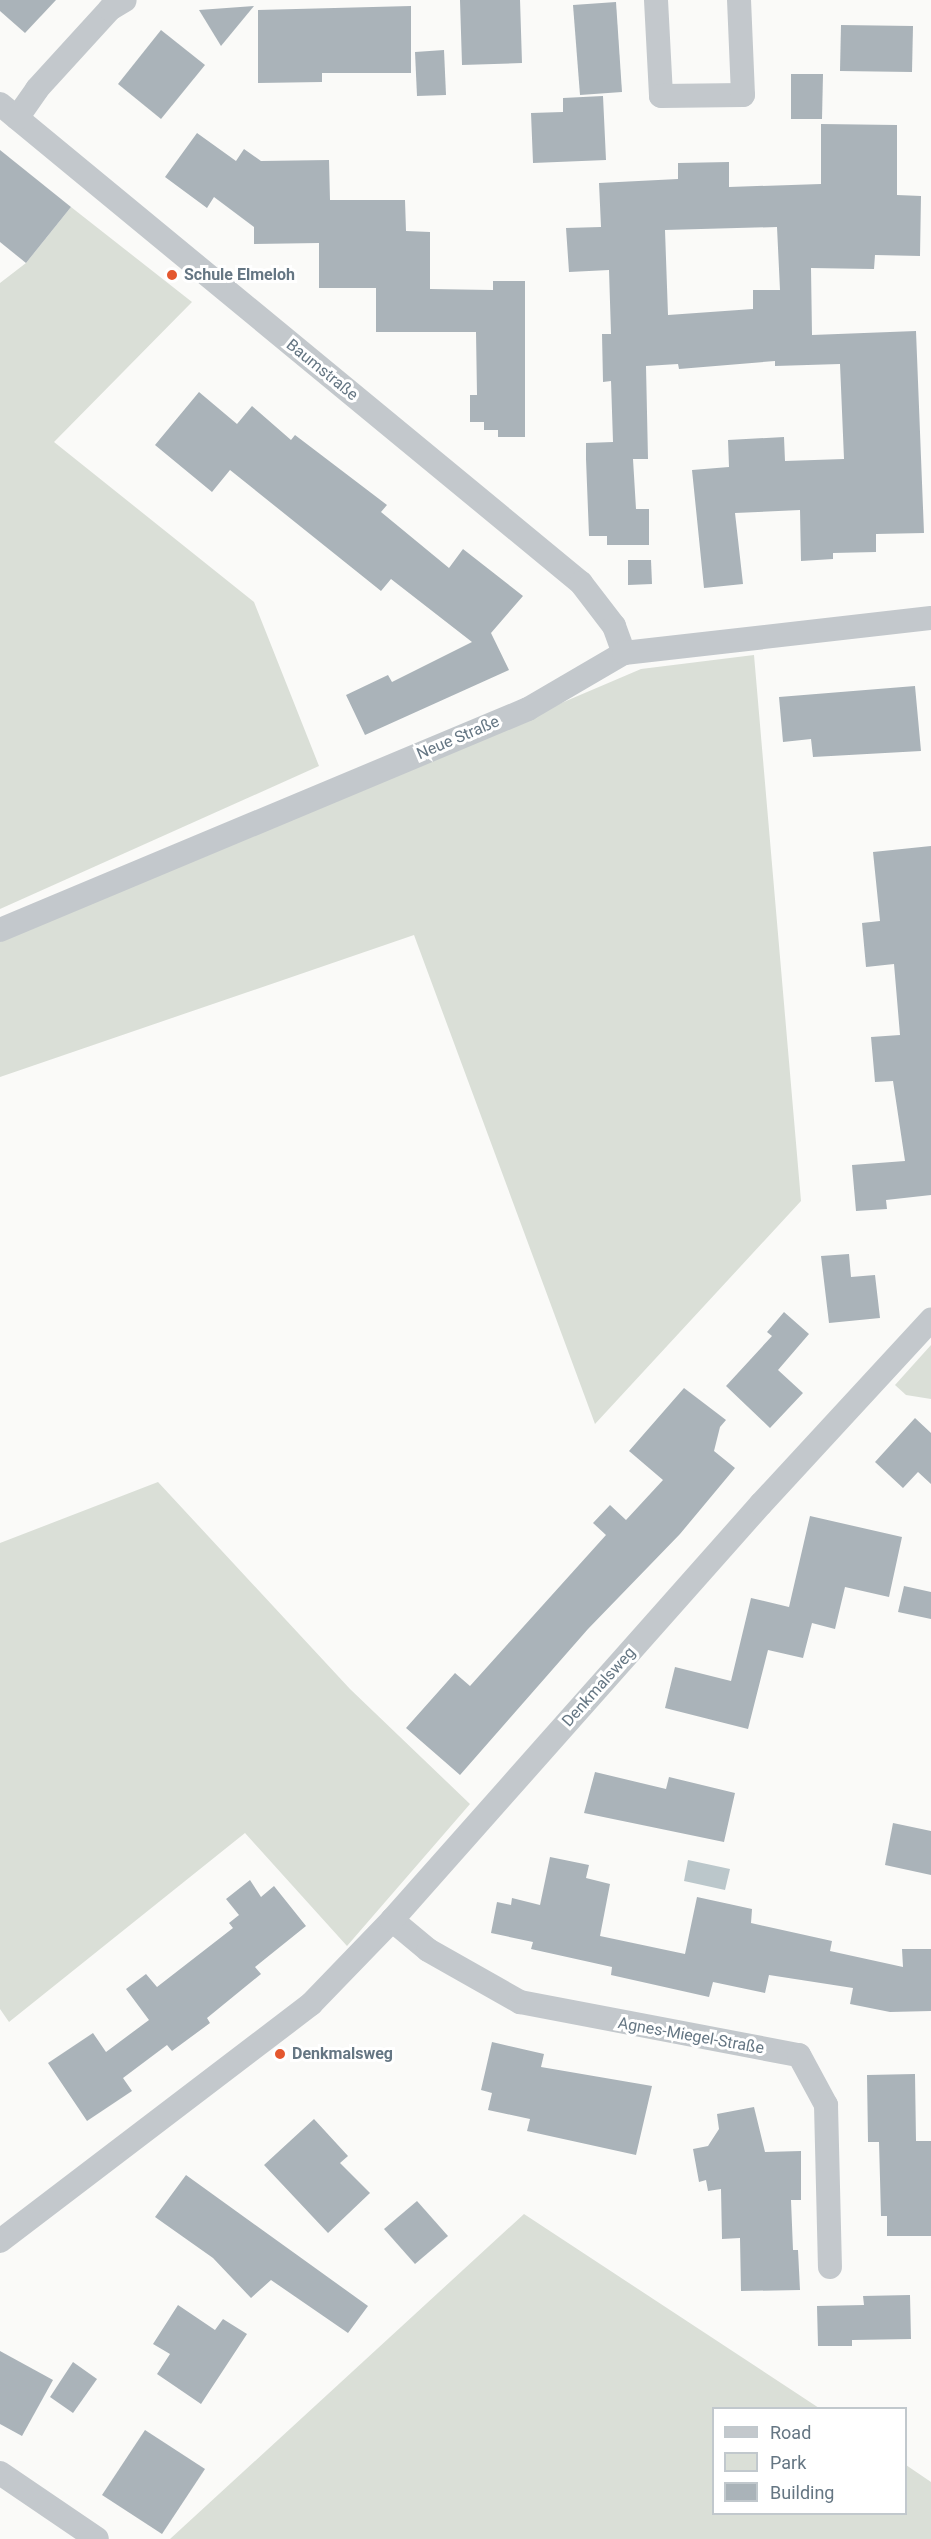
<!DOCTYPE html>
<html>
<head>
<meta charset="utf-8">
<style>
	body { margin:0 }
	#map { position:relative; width:931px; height:2539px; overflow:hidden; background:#fafaf8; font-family:Roboto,sans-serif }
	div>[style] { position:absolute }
	.green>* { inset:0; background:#dadfd7 }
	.water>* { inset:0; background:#bbc7cb }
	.building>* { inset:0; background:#aab3b9 }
	.minor>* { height:24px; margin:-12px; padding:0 12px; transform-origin:12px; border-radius:12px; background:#c3c8cc }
	.dots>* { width:16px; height:16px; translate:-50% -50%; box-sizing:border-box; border:3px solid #fff; border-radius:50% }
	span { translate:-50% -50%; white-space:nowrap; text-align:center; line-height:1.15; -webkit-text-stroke:6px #fff; paint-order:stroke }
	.poi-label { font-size:16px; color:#657683; font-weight:700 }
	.left { translate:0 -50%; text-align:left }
	.street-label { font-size:16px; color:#657683 }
	.legend { position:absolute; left:712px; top:2407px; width:195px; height:108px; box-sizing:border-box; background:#fff; border:2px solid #c1c8cd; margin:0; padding:8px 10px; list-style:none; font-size:18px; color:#657683 }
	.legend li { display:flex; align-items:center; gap:12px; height:30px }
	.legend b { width:30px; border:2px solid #c1c8cd }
</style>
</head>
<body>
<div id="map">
	<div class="green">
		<div style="clip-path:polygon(71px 207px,192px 302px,54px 442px,254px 602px,319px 766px,0 909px,0 283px,26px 263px)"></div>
		<div style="clip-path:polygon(754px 655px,801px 1201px,595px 1424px,414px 935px,0 1077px,0 942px,641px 669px)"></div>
		<div style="clip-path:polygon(931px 1345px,931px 1399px,906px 1395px,895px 1385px)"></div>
		<div style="clip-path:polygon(158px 1482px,350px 1689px,470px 1804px,347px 1946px,245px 1833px,9px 2022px,0 2009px,0 1543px)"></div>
		<div style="clip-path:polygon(524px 2214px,819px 2408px,714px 2408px,714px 2514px,906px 2514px,906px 2465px,931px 2482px,931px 2539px,170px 2539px)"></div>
	</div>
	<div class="water">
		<div style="clip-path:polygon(688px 1860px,730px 1869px,725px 1890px,684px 1881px)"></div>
	</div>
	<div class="building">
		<div style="clip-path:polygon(0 0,56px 0,25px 33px,0 11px)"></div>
		<div style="clip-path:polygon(460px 0,520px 0,522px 63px,462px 65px)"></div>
		<div style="clip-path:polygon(616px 2px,622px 92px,580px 95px,573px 5px)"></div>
		<div style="clip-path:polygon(254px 6px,221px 46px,199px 10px)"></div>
		<div style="clip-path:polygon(411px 6px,411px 73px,322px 73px,322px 82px,258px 83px,258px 10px)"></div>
		<div style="clip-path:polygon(841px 25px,913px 26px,912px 72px,840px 71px)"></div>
		<div style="clip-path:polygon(161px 30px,205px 65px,161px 119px,118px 84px)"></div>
		<div style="clip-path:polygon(444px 50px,446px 95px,417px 96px,415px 52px)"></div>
		<div style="clip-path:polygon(791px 74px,823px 74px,822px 119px,791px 119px)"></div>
		<div style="clip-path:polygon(603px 96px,606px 160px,533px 163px,531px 113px,563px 112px,563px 98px)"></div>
		<div style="clip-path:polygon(evenodd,821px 124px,897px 125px,897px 195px,921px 196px,920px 256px,875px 255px,874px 269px,811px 268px,812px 335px,916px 331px,924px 533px,876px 534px,876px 552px,833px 553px,833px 559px,801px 561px,800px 510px,735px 513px,743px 584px,704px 588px,692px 470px,729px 467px,728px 440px,784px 437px,785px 461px,844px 459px,840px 364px,775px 366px,775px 361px,679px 369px,678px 364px,646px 366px,648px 459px,633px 459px,636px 509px,649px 509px,649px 545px,607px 545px,607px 536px,589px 536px,586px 459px,586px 443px,613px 442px,611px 381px,603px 382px,602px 334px,611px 334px,609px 270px,569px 272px,566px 228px,601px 227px,599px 183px,678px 179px,678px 163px,729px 162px,729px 187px,821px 184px,821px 124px,777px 227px,780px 290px,753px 290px,753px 309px,668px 315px,665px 230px,777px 227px)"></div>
		<div style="clip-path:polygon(197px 133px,236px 161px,244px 149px,261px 161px,329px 160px,330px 200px,405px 200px,406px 231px,430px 232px,430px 289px,493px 290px,493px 281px,525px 281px,525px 437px,498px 437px,498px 430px,484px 430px,484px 422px,470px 422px,470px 395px,477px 395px,476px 332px,376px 332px,376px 288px,319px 288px,319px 243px,254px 244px,254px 227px,214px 197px,207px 208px,165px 177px)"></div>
		<div style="clip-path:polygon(0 150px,71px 207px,26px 263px,0 242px)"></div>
		<div style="clip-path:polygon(199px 392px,237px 424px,252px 406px,291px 440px,295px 435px,387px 505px,381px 512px,449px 568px,463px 549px,523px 596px,491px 633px,509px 670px,365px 735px,346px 695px,388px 675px,392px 682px,472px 642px,391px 579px,381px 591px,230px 470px,212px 492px,155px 445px)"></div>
		<div style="clip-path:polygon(628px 560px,651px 560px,652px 584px,628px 585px)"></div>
		<div style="clip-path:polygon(915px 686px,921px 751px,813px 757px,811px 739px,783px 742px,779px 697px)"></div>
		<div style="clip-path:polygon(931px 846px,931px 1195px,886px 1200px,887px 1209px,856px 1211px,852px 1165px,905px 1161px,893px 1081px,875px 1082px,871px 1037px,900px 1035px,894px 964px,866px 967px,862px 923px,880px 921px,873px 852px)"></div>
		<div style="clip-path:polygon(849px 1254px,851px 1277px,875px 1275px,880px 1318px,829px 1323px,821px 1256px)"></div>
		<div style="clip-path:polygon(784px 1312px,809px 1334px,778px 1370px,803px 1393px,770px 1428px,726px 1386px,772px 1336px,767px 1332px)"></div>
		<div style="clip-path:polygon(684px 1388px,726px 1420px,720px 1427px,714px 1451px,735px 1468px,680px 1534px,588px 1629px,460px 1775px,406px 1728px,455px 1673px,470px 1686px,606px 1535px,593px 1523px,610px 1505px,626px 1520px,663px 1480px,629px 1451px)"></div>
		<div style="clip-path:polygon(915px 1418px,931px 1433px,931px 1484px,918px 1472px,903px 1488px,875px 1462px)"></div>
		<div style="clip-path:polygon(810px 1516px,902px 1537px,889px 1597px,845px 1587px,835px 1629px,812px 1623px,803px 1658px,768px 1650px,748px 1729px,665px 1708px,675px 1667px,731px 1681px,751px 1598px,789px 1607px)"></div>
		<div style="clip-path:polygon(904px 1586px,931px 1592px,931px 1619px,898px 1612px)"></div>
		<div style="clip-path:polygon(595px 1772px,666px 1789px,669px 1777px,735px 1793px,724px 1842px,584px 1813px)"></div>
		<div style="clip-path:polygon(893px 1823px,931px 1831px,931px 1875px,885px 1865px)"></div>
		<div style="clip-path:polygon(550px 1857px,589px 1865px,586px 1878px,610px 1884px,600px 1936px,685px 1954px,697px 1897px,752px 1909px,751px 1923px,832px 1941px,830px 1951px,903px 1967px,902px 1949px,931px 1949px,931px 2011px,890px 2012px,850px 2004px,853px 1988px,769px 1975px,765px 1993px,713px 1982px,709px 1997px,611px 1975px,612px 1967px,531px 1949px,533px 1942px,491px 1933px,497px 1902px,511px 1905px,512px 1898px,540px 1905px)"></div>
		<div style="clip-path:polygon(250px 1880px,261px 1897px,274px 1886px,306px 1926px,255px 1967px,261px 1974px,207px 2018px,210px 2023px,172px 2051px,167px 2045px,123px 2078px,132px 2091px,87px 2121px,48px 2063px,93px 2033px,106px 2052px,149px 2020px,126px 1989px,146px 1974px,157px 1987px,233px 1928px,229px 1923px,239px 1915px,226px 1899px)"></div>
		<div style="clip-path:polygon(492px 2042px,544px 2054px,541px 2067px,652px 2086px,636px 2155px,527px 2131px,530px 2119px,488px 2110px,492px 2093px,481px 2090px)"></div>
		<div style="clip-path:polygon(915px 2074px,916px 2141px,931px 2141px,931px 2236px,887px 2236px,887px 2216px,881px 2216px,879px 2142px,868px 2142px,867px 2075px)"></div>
		<div style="clip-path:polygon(754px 2107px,765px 2152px,801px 2151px,801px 2200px,791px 2200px,793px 2250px,798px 2250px,800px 2290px,741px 2291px,740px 2238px,722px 2239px,721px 2189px,708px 2191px,706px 2180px,699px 2182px,693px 2149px,708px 2146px,719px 2129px,717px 2114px)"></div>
		<div style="clip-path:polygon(314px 2119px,348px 2156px,340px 2163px,370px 2193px,328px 2233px,264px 2165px)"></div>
		<div style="clip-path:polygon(186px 2175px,368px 2306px,348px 2333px,271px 2280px,251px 2298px,213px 2258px,155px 2217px)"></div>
		<div style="clip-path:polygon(417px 2201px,448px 2236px,415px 2264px,384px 2229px)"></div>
		<div style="clip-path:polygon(910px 2295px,911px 2339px,852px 2340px,852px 2346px,818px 2346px,817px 2306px,864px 2305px,863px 2296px)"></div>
		<div style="clip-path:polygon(178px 2305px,215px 2330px,223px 2319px,247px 2334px,201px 2404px,157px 2374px,170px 2354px,153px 2344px)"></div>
		<div style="clip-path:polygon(0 2351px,53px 2380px,22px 2436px,0 2424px)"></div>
		<div style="clip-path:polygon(73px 2362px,97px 2379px,73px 2413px,50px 2397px)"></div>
		<div style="clip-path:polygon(145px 2430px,205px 2469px,162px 2534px,102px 2495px)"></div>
	</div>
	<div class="minor">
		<div style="left:656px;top:0;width:96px;rotate:87deg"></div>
		<div style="left:661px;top:96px;width:82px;rotate:-0.7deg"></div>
		<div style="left:743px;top:95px;width:95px;rotate:-92.4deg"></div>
		<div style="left:0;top:104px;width:753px;rotate:39.5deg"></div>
		<div style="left:581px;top:583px;width:54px;rotate:52.5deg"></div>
		<div style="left:614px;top:626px;width:29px;rotate:70deg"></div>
		<div style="left:17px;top:118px;width:35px;rotate:-55deg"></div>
		<div style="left:37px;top:89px;width:108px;rotate:-47.6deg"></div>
		<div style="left:110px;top:9px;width:17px;rotate:-31deg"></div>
		<div style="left:0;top:930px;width:572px;rotate:-22.71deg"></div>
		<div style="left:528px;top:709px;width:111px;rotate:-30.3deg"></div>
		<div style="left:624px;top:653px;width:309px;rotate:-6.5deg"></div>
		<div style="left:392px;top:1920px;width:47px;rotate:39.8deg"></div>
		<div style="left:428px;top:1950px;width:106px;rotate:29.5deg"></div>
		<div style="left:520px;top:2002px;width:284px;rotate:10.8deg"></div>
		<div style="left:799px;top:2055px;width:57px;rotate:61.6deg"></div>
		<div style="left:826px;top:2105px;width:162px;rotate:88.6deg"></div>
		<div style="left:0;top:2241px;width:391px;rotate:-37.3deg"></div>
		<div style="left:311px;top:2004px;width:117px;rotate:-46deg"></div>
		<div style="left:392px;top:1920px;width:556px;rotate:-48.43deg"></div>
		<div style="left:761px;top:1504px;width:251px;rotate:-47.3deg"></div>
		<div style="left:0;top:2473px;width:117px;rotate:34.2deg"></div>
	</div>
	<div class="dots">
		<div style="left:172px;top:275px;background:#e4572e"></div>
		<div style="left:280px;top:2054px;background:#e4572e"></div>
	</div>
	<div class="poi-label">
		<span class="left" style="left:184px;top:275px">Schule Elmeloh</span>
		<span class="left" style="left:292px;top:2054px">Denkmalsweg</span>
	</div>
	<div class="street-label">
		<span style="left:322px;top:370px;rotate:39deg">Baumstraße</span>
		<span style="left:458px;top:738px;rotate:-23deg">Neue Straße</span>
		<span style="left:599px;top:1687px;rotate:-48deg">Denkmalsweg</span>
		<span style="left:691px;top:2036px;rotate:10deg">Agnes-Miegel-Straße</span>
	</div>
	<ul class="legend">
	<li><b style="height:8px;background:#c3c8cc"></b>Road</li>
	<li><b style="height:16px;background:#dadfd7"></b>Park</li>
	<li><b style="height:16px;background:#aab3b9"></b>Building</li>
	</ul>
</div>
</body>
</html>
